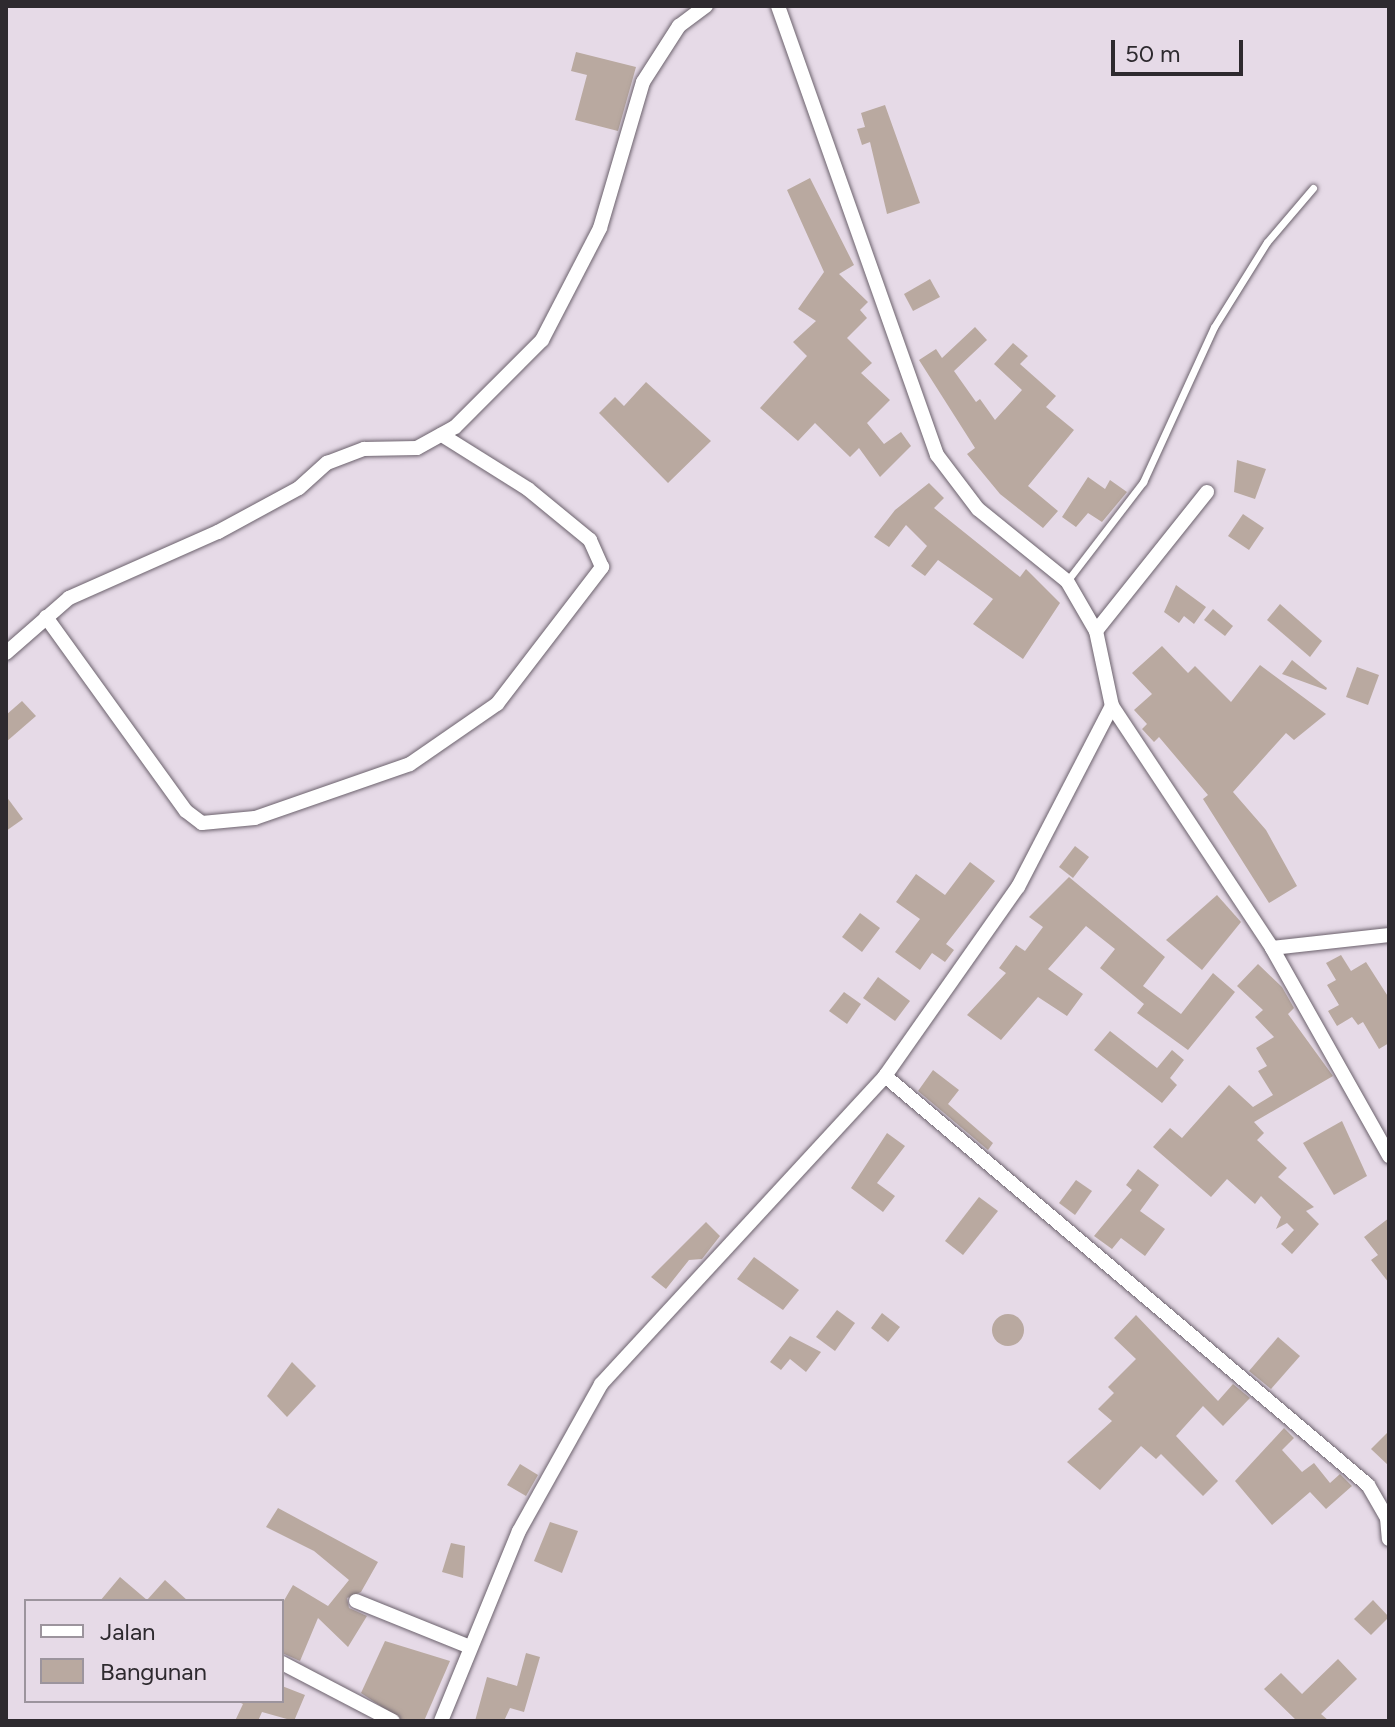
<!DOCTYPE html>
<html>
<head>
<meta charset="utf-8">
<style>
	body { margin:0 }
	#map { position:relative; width:1395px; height:1727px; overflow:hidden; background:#e6dae7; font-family:Figtree,sans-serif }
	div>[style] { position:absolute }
	.building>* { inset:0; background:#b9a9a0 }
	.round { border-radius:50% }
	.roads { filter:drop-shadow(0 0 2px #6c626d) drop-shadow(0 0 2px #6c626d) }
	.lane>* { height:7px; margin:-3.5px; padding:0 3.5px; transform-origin:3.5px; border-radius:3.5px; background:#fff }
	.street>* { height:14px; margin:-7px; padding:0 7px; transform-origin:7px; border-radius:7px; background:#fff }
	span { translate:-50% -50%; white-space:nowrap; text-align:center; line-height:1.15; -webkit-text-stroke:7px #e6dae7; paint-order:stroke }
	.frame { position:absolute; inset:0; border:8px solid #2e2a2f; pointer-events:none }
	.legend { position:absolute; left:24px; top:1599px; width:260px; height:104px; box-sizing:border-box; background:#e6dae7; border:2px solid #9c949d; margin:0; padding:10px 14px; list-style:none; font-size:24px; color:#2e2a2f }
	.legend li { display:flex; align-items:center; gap:16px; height:40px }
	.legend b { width:40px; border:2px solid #9c949d }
	.scale { position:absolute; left:1111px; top:40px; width:132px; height:36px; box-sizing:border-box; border:4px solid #2e2a2f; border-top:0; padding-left:10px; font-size:24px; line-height:28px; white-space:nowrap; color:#2e2a2f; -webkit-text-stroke:6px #e6dae7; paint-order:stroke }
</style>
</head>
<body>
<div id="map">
	<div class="building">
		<div style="clip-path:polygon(576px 52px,636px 67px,618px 131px,575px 120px,587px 75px,571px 71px)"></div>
		<div style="clip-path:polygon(885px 105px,920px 203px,887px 214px,870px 142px,862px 145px,857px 129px,865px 127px,861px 113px)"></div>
		<div style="clip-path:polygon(810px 178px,854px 265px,839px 274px,868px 302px,860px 310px,867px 318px,847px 338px,872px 363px,861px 373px,890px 400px,867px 423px,884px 444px,901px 432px,911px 446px,880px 477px,859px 448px,850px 457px,815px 423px,798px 441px,760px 408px,807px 356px,793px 342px,816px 321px,798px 309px,824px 272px,787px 190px)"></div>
		<div style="clip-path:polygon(930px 279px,940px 297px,913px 311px,904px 294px)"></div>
		<div style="clip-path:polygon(975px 327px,987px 340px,954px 371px,976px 402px,980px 399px,995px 420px,1022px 390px,994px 364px,1013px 343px,1028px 356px,1020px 364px,1056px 396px,1046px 407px,1074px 430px,1028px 486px,1058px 511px,1043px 528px,1000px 494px,967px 454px,975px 448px,919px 360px,936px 349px,942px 358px)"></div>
		<div style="clip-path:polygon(646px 382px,711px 441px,668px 483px,599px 413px,615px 397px,624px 406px)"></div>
		<div style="clip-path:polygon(1237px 460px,1266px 469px,1255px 499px,1234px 492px)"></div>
		<div style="clip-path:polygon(1088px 477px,1105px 489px,1110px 480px,1127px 492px,1102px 522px,1088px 513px,1076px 527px,1062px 517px)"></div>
		<div style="clip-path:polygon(929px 483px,944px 498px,934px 508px,1020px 577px,1026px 569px,1060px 603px,1023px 659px,973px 624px,993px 599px,938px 560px,925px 576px,911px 566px,927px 546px,906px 525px,889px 547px,874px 537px,895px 510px)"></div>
		<div style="clip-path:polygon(1243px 514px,1264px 528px,1249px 550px,1228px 536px)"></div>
		<div style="clip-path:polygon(1176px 585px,1206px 607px,1194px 624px,1184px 616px,1179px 623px,1164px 612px)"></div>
		<div style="clip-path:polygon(1280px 604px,1322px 641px,1310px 657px,1267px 620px)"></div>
		<div style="clip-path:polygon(1213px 609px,1233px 626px,1225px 636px,1204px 620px)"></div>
		<div style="clip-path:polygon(1162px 646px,1188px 673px,1195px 666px,1231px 702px,1260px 665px,1326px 714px,1294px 740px,1286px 733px,1233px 792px,1266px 830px,1297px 886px,1269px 903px,1203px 799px,1208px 795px,1159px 737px,1154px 742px,1142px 729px,1147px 724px,1134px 710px,1152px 694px,1132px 673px)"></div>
		<div style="clip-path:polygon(1292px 660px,1327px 688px,1326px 690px,1282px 674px)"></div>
		<div style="clip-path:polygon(1357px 667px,1379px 675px,1368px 705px,1346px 697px)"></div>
		<div style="clip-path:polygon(22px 701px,36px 716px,6px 742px,6px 715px)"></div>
		<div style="clip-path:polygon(6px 796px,23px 819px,6px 831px)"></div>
		<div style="clip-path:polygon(1075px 846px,1089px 857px,1073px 878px,1059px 867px)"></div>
		<div style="clip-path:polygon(970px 862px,995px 881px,946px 944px,954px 950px,945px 962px,932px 953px,920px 970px,895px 952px,920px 919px,896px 902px,916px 874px,945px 895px)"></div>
		<div style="clip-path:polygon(1069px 877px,1165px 957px,1143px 986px,1181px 1014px,1213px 973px,1235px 992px,1188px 1050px,1137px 1013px,1144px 1004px,1100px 968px,1115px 949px,1086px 926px,1048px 969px,1083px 994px,1067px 1016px,1038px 997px,1001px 1040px,967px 1015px,1006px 973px,999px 968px,1016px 945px,1025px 951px,1043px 927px,1029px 917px)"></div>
		<div style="clip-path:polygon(1217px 895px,1241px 922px,1202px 970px,1166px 940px)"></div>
		<div style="clip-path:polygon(860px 913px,880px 928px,862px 952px,842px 937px)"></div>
		<div style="clip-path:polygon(1341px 955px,1351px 971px,1366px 962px,1389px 998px,1389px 1043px,1379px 1049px,1363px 1022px,1358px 1025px,1352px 1017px,1337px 1026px,1328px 1011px,1339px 1005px,1327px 985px,1336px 980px,1326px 963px)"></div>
		<div style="clip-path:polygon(1258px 964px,1282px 987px,1294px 1008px,1288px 1014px,1333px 1076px,1254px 1122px,1264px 1133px,1257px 1140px,1287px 1168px,1278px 1177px,1314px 1207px,1306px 1211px,1319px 1224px,1292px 1254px,1281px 1244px,1294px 1230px,1287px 1223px,1276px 1229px,1281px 1217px,1261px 1196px,1255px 1204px,1227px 1179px,1211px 1197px,1153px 1147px,1170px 1128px,1182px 1138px,1229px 1085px,1253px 1107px,1273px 1095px,1258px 1071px,1267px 1066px,1256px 1048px,1274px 1037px,1255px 1017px,1263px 1010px,1237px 986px)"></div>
		<div style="clip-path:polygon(878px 977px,910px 1001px,895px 1021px,863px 998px)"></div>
		<div style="clip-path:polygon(844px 992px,861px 1004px,847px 1024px,829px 1011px)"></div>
		<div style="clip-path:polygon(1110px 1031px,1157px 1068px,1172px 1050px,1184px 1060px,1170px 1078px,1177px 1085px,1162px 1103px,1094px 1050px)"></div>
		<div style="clip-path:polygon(933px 1070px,959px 1090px,948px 1104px,993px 1143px,988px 1150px,918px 1091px)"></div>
		<div style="clip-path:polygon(1342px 1121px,1367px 1176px,1334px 1195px,1303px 1143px)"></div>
		<div style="clip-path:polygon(887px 1133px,905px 1146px,877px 1183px,895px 1196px,883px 1212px,851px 1188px)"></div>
		<div style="clip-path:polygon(1138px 1169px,1159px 1185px,1140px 1211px,1165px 1229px,1145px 1256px,1121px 1238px,1112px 1249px,1094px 1236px,1132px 1190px,1126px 1185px)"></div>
		<div style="clip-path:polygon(1076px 1180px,1092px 1191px,1075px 1215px,1059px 1203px)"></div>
		<div style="clip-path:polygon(979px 1197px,998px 1211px,963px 1255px,945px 1241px)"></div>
		<div style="clip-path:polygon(1389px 1218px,1389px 1283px,1371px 1260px,1378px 1255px,1364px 1237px)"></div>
		<div style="clip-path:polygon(706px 1222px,720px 1236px,702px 1259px,689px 1260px,666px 1289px,651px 1277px)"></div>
		<div style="clip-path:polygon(754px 1257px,799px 1290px,783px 1310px,737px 1279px)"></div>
		<div style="clip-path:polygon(837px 1310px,855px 1323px,835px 1351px,816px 1337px)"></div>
		<div style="clip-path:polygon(882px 1313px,900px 1327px,888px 1342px,871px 1328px)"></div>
		<div class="round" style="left:992px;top:1314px;width:32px;height:32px"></div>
		<div style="clip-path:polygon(1136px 1315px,1218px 1401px,1233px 1384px,1250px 1398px,1223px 1426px,1203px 1406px,1176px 1436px,1218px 1481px,1203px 1496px,1161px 1454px,1156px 1459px,1141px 1446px,1100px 1490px,1067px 1462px,1112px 1421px,1098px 1409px,1114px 1393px,1108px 1387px,1136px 1359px,1114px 1338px)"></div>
		<div style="clip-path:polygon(790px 1336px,821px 1352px,806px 1372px,790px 1359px,781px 1370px,770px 1362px)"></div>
		<div style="clip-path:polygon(1278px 1337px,1300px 1356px,1271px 1389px,1249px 1371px)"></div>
		<div style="clip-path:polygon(292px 1362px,316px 1386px,287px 1417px,267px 1396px)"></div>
		<div style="clip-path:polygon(1284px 1428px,1294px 1438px,1282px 1450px,1302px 1472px,1314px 1463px,1330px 1483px,1340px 1474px,1352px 1486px,1326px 1509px,1310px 1492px,1272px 1525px,1235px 1481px)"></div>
		<div style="clip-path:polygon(1389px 1431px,1389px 1466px,1371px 1449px)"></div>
		<div style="clip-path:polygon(520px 1464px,538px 1475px,526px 1496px,507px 1485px)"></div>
		<div style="clip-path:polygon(278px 1508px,378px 1562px,361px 1592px,347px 1598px,349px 1608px,367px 1616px,348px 1647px,318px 1618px,300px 1661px,282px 1653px,282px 1604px,293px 1585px,328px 1606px,349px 1580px,314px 1551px,266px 1527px)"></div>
		<div style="clip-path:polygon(550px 1522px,578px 1531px,562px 1573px,534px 1561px)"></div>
		<div style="clip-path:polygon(451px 1543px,465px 1546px,463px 1578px,442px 1572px)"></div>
		<div style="clip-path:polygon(120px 1577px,147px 1600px,165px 1580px,188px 1601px,100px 1601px)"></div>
		<div style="clip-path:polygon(1373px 1600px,1389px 1617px,1371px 1635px,1354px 1619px)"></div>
		<div style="clip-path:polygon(385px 1641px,450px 1661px,424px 1721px,403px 1721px,361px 1693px)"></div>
		<div style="clip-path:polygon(526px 1653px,540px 1657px,524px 1712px,510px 1708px,504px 1721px,475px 1721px,487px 1677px,517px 1686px)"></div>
		<div style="clip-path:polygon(1338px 1659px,1357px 1679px,1321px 1714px,1329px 1721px,1297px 1721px,1264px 1689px,1281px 1673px,1302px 1694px)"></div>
		<div style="clip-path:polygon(282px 1686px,305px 1695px,294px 1721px,262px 1712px,258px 1721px,235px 1721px,243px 1704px,237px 1701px,282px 1701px)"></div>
	</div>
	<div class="roads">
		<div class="lane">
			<div style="left:1067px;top:581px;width:125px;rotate:-52.5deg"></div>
			<div style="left:1143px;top:482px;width:170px;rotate:-65.4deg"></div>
			<div style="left:1214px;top:327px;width:100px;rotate:-58.1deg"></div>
			<div style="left:1267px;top:242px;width:71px;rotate:-49.6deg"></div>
		</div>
		<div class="street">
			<div style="left:778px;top:6px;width:476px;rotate:70.5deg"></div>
			<div style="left:937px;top:455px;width:68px;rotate:52.8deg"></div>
			<div style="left:978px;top:509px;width:114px;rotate:39deg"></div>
			<div style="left:1067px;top:581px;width:58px;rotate:59.9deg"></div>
			<div style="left:1096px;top:631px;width:77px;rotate:78deg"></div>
			<div style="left:1112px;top:706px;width:290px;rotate:56.5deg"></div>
			<div style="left:1272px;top:948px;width:239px;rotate:60.6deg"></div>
			<div style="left:46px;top:617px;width:239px;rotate:54.2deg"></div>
			<div style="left:186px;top:811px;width:20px;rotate:37deg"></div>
			<div style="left:202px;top:823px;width:53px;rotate:-5.4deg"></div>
			<div style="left:255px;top:818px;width:164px;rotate:-19.2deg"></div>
			<div style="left:410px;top:764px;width:106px;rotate:-34.6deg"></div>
			<div style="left:497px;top:704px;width:173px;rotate:-52.5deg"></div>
			<div style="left:602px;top:567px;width:30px;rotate:-114deg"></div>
			<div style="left:590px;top:540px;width:80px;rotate:-140.6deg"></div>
			<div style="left:528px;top:489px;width:102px;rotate:-147.9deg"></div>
			<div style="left:1096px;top:631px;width:178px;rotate:-51.4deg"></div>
			<div style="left:6px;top:653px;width:84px;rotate:-41.1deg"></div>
			<div style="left:69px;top:598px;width:163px;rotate:-23.9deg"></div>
			<div style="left:218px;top:532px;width:92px;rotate:-28.5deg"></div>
			<div style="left:299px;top:488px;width:38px;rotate:-42deg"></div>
			<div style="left:327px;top:463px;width:40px;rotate:-21deg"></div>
			<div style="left:364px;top:449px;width:53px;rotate:-1.1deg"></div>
			<div style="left:417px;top:448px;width:43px;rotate:-28.9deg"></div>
			<div style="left:455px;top:427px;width:123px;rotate:-45deg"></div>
			<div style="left:542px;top:340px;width:126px;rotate:-62.6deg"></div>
			<div style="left:600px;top:228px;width:152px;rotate:-73.6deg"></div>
			<div style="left:643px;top:82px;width:67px;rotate:-57.3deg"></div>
			<div style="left:679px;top:26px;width:34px;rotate:-37deg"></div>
			<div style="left:1272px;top:948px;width:118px;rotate:-6.3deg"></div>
			<div style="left:885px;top:1076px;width:633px;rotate:40.26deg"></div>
			<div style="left:1368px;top:1485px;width:38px;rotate:60deg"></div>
			<div style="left:1387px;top:1518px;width:21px;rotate:85deg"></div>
			<div style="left:356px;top:1601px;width:123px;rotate:22deg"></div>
			<div style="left:282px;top:1663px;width:125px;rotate:27.6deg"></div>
			<div style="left:441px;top:1721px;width:205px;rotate:-67.7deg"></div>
			<div style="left:519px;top:1531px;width:168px;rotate:-60.8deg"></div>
			<div style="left:601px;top:1384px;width:419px;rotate:-47.3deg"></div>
			<div style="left:885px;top:1076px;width:231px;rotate:-54.9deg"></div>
			<div style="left:1018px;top:887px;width:204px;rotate:-62.6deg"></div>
		</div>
	</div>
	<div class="frame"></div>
	<ul class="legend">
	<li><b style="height:10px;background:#fff"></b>Jalan</li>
	<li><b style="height:22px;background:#b9a9a0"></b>Bangunan</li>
	</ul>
	<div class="scale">50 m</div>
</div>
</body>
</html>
